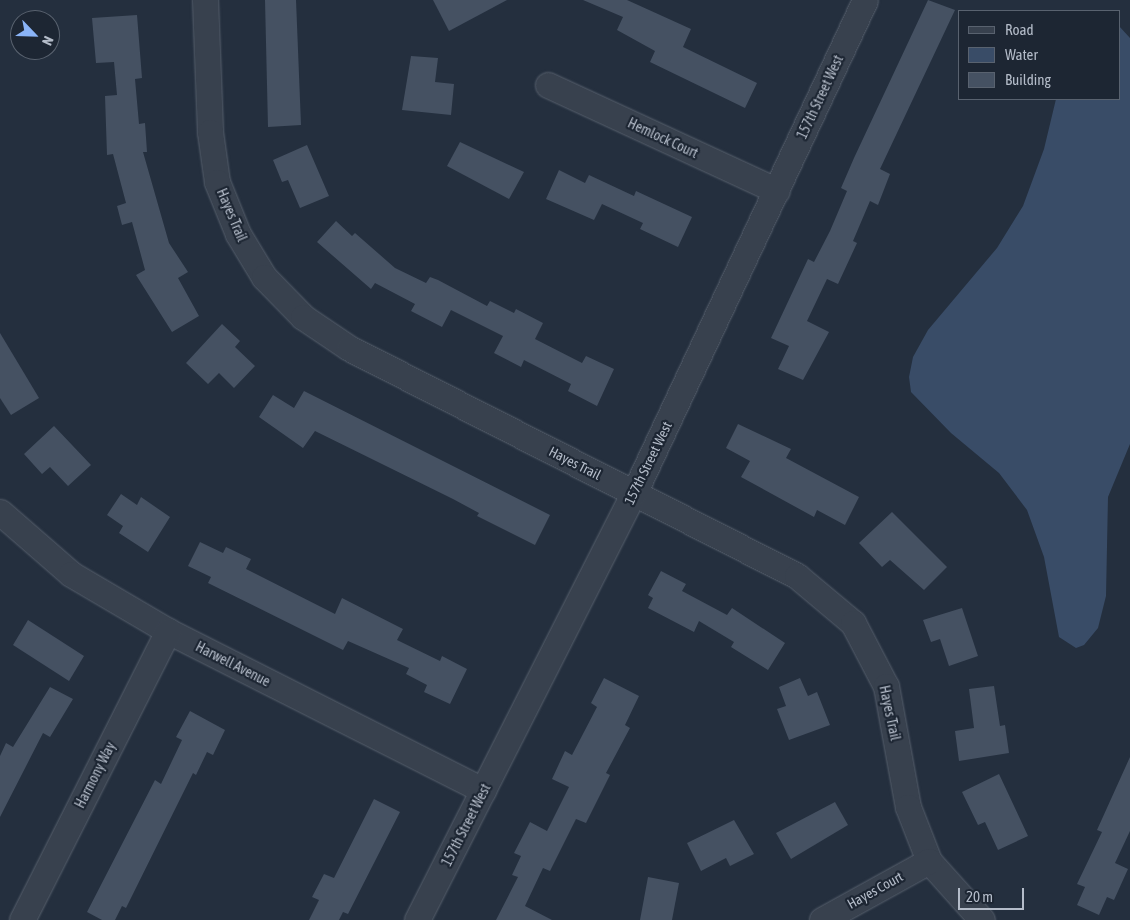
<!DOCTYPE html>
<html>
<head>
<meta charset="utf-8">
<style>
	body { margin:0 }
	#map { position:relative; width:1130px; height:920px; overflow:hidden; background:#242f3e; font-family:"Asap Condensed",sans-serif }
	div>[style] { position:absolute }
	.water>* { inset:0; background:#394c67 }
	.building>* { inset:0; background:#455162 }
	.roads { filter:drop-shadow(0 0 1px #565f6c) drop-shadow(0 0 1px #565f6c) }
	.minor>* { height:25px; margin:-12.5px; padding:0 12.5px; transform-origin:12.5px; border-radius:12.5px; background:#38414e }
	span { translate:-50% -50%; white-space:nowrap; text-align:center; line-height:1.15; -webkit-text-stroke:4.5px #1d2633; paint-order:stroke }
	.street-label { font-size:14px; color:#b4bcc9 }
	.legend { position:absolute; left:958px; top:10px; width:162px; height:90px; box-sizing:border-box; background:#1d2633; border:1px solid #59626f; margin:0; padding:6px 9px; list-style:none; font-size:15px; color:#b4bcc9 }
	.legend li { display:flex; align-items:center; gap:10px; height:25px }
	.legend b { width:25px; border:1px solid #59626f }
	.north { position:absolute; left:10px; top:10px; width:50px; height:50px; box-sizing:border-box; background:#1d2633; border:1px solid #59626f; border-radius:50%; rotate:114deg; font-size:14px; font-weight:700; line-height:20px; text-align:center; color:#b4bcc9 }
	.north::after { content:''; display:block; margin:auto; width:18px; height:22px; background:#8ab4f8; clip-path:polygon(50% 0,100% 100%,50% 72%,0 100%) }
	.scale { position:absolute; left:958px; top:888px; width:66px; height:22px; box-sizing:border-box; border:2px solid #b4bcc9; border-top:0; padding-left:6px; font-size:15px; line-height:18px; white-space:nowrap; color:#b4bcc9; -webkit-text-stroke:4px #1d2633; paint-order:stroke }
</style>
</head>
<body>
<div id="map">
	<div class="water">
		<div style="clip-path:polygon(1119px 26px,1130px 38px,1130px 444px,1108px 497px,1106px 596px,1098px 628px,1084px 645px,1076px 648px,1059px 637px,1044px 557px,1027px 510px,999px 473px,951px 433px,911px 392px,909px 377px,913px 357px,928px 330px,997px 248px,1023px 206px,1044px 149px,1056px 99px,1119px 99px)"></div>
	</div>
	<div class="building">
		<div style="clip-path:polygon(265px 0,296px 0,301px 125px,268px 127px)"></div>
		<div style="clip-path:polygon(433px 0,507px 0,449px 31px)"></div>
		<div style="clip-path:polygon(583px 0,627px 0,691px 29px,683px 47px,757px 83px,745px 108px,650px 62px,655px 51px,617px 30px,623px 17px)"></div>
		<div style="clip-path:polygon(928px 0,955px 10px,880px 169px,890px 174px,878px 205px,870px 201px,853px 241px,857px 243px,838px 284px,827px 279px,807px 321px,829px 332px,803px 380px,778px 369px,789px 346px,771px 338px,808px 259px,814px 262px,830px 231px,847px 191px,841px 188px,854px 158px)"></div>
		<div style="clip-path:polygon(137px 15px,142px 78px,135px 79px,139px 124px,145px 123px,147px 152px,143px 152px,169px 243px,188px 272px,178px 278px,199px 316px,172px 332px,136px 275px,145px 270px,132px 222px,122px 225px,117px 206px,126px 203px,113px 154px,107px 155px,105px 96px,117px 95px,114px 62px,96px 63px,92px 18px)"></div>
		<div style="clip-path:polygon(411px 56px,438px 58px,435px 82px,454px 84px,451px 115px,402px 110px)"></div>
		<div style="clip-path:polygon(460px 142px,524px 172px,509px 199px,447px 166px)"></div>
		<div style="clip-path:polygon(307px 145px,329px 196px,300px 208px,288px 180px,282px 182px,273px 160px)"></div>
		<div style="clip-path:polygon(559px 170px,585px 183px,589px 175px,634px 196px,636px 191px,692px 217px,678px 247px,640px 229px,643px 223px,602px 204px,594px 220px,546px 199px)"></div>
		<div style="clip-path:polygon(336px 221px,352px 236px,355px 233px,395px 268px,426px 283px,430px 277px,438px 280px,487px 306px,490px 301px,514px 313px,516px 309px,543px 323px,535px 339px,582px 363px,586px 356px,614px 369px,597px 406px,568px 391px,571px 384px,524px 360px,521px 367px,494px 353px,503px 336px,451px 310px,442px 327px,411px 311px,415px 304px,375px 283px,371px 289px,317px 242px)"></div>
		<div style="clip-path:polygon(222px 324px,240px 341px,235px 347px,255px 366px,234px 388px,219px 373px,208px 384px,186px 363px)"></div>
		<div style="clip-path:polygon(0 333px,39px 398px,11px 415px,0 398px)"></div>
		<div style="clip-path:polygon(304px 391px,550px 515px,535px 545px,477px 516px,479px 513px,453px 499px,315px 431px,303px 448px,259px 417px,273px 395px,294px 408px)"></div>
		<div style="clip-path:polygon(738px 424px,791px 449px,786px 458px,859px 497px,845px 525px,817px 510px,814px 517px,741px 477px,750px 461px,726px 448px)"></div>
		<div style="clip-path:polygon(54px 426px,91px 465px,68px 486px,50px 467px,42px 474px,24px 454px)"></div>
		<div style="clip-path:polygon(121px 494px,137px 505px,141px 497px,170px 517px,148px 552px,119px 533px,123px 526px,107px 515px)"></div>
		<div style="clip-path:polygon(892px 512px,947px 567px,924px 590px,890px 560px,882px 567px,859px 543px)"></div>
		<div style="clip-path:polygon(200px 542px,223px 553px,226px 547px,251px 559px,246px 569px,335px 614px,342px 598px,403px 629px,397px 640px,440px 661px,442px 656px,467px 669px,450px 704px,424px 692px,427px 685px,406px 674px,409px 668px,348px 641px,343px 650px,208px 583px,211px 577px,188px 566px)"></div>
		<div style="clip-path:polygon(661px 571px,686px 584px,682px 591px,727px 615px,732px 608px,785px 643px,768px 670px,731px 647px,734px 642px,699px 621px,694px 632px,648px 608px,653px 598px,648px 595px)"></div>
		<div style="clip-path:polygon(962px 608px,978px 656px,949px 666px,940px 639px,931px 642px,923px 620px)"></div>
		<div style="clip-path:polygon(28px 620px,84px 656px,69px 681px,13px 645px)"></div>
		<div style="clip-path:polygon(604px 678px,639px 696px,625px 725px,630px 728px,606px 773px,610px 775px,586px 823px,576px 819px,550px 871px,543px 868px,525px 906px,552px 920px,496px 920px,518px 877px,512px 875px,521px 856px,514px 853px,530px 822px,547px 831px,569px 787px,552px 779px,565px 751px,572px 755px,597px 707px,591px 703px)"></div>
		<div style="clip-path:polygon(800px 678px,808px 696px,817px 692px,830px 725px,789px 740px,777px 709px,786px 706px,779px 687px)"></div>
		<div style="clip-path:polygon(994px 686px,1000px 726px,1005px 725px,1009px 753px,959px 761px,955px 731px,974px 728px,969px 689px)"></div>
		<div style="clip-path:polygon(50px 687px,73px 699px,50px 737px,43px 733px,0 817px,0 756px,6px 743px,13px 747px)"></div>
		<div style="clip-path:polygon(190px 711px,225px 730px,213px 755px,207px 752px,196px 775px,193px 773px,126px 908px,122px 906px,115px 920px,102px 920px,87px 912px,155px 780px,161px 784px,182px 740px,176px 737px)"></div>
		<div style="clip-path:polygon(1130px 757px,1130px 831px,1115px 863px,1128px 869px,1114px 900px,1107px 897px,1099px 915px,1077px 905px,1085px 887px,1077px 884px,1102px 832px,1097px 830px)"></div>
		<div style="clip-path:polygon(999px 774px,1028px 836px,998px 850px,985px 822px,978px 825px,962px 792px)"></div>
		<div style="clip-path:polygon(374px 799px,400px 812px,348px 914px,343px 912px,339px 920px,309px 920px,319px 900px,312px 897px,324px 874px,334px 878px)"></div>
		<div style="clip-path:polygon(835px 802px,848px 825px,791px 859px,776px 833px)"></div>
		<div style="clip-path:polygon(734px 820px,754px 854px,730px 866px,726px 858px,701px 871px,687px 843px)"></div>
		<div style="clip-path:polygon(648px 877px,679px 883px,672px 920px,640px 920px)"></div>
	</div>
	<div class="roads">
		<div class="minor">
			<div style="left:205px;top:0;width:132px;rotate:87.8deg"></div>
			<div style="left:210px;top:132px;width:50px;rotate:82deg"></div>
			<div style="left:217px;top:182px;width:56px;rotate:68deg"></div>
			<div style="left:238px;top:234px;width:50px;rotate:58.8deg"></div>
			<div style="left:264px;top:277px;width:56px;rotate:45.7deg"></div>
			<div style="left:303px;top:317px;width:55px;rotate:34deg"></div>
			<div style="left:349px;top:348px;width:503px;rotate:26.97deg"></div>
			<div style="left:797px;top:576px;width:73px;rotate:40deg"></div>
			<div style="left:853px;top:623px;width:71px;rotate:62.4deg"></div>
			<div style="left:886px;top:686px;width:123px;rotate:79.7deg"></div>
			<div style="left:908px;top:807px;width:58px;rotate:68.7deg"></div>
			<div style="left:929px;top:861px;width:79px;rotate:48.1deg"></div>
			<div style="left:548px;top:85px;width:252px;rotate:24.8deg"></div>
			<div style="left:0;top:512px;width:94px;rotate:41.1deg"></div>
			<div style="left:71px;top:574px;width:113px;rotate:30.4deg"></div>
			<div style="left:168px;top:631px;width:353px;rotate:26.8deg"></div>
			<div style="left:22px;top:920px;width:324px;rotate:-63.2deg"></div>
			<div style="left:417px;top:920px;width:479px;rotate:-63.1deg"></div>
			<div style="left:634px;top:493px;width:544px;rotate:-64.89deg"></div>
			<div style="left:822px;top:920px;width:122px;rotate:-28.9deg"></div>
		</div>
	</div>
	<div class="street-label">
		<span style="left:820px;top:97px;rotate:-65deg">157th Street West</span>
		<span style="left:663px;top:138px;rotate:25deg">Hemlock Court</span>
		<span style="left:232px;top:215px;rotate:67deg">Hayes Trail</span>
		<span style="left:575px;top:463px;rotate:27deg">Hayes Trail</span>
		<span style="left:648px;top:463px;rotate:-64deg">157th Street West</span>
		<span style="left:233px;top:664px;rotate:27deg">Harwell Avenue</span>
		<span style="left:890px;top:713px;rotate:78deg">Hayes Trail</span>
		<span style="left:95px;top:775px;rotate:-63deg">Harmony Way</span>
		<span style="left:466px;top:825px;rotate:-63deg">157th Street West</span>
		<span style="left:875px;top:890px;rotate:-29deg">Hayes Court</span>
	</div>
	<ul class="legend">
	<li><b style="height:6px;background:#38414e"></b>Road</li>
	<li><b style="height:14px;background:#394c67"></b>Water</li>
	<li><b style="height:14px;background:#455162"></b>Building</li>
	</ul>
	<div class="north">N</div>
	<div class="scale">20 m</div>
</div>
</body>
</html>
